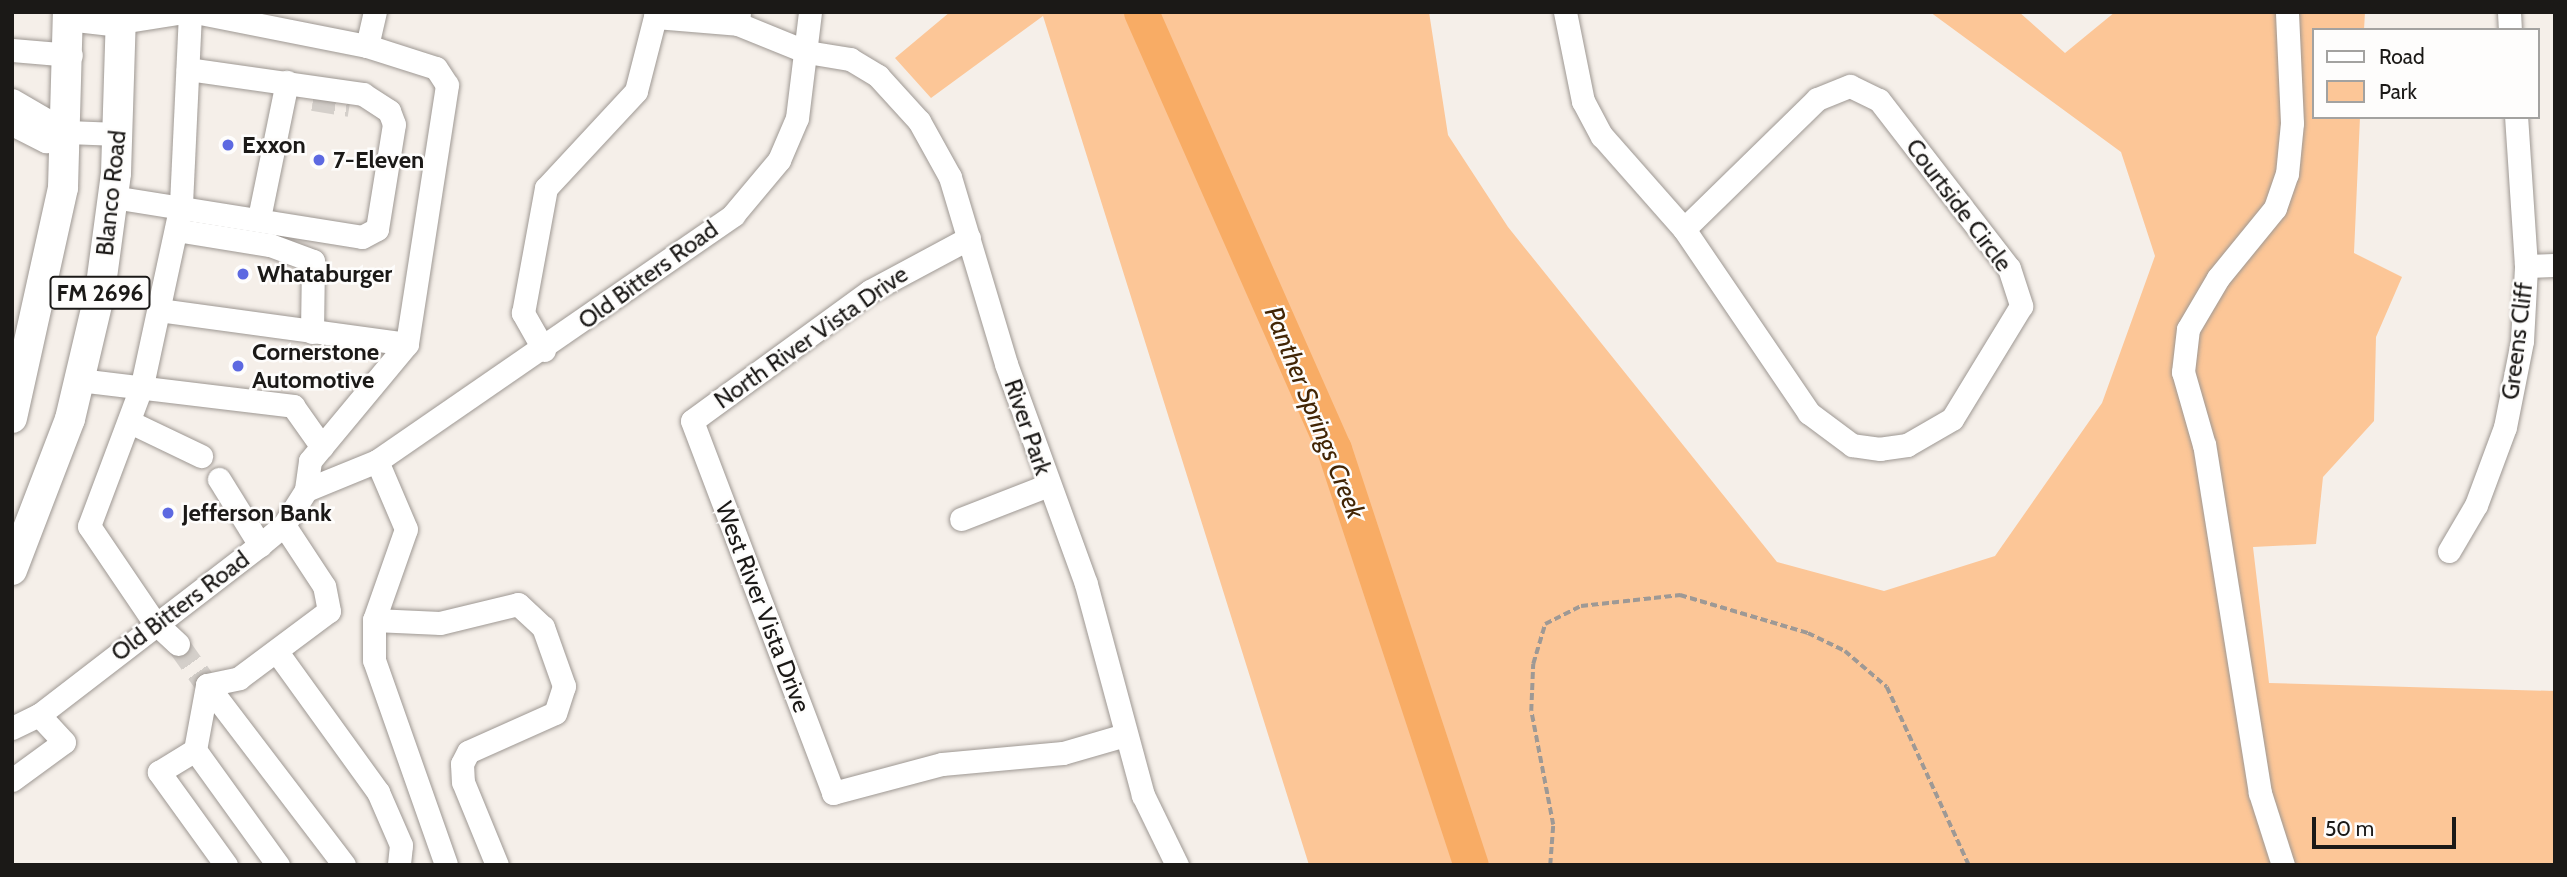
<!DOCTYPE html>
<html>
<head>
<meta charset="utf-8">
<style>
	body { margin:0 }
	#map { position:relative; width:2567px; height:877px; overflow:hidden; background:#f5efe9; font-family:Cabin,sans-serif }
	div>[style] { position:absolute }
	.green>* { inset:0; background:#fcc697 }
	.river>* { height:35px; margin:-17.5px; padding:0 17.5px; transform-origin:17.5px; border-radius:17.5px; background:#f8ac65 }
	.minor-tunnel>* { height:23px; margin-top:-11.5px; transform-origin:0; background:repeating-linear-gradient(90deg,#d4cfca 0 23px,transparent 0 34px) }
	.path>* { height:3.5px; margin-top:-1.75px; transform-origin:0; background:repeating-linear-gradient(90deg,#9e9995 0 7px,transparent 0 10.5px) }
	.roads { filter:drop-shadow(0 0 2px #9e9893) drop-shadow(0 0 2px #9e9893) }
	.minor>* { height:23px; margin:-11.5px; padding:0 11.5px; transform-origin:11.5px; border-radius:11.5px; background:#fff }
	.major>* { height:30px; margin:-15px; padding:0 15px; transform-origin:15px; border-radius:15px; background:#fff }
	.dots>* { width:19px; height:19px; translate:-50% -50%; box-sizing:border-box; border:4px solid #fefdfc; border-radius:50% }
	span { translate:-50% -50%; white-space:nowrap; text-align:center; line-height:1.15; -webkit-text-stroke:5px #fefdfc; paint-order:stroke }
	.shield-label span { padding:2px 5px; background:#fefdfc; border:2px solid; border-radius:5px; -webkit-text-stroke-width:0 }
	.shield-label { font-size:23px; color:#1b1917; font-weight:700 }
	.poi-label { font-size:24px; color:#1b1917; font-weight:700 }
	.left { translate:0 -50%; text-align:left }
	.street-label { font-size:24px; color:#1b1917 }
	.water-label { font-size:26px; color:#422505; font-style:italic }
	.frame { position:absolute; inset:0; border:14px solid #1b1917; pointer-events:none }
	.legend { position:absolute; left:2312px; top:28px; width:228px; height:91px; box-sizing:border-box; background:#fefdfc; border:2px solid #a3a2a0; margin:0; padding:9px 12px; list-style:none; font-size:21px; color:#1b1917 }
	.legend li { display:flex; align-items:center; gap:14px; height:35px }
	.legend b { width:35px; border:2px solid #a3a2a0 }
	.scale { position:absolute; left:2312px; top:817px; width:144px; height:32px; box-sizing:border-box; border:4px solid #1b1917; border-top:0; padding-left:9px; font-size:21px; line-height:24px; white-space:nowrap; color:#1b1917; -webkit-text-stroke:5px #fefdfc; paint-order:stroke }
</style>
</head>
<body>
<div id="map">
	<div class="green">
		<div style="clip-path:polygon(950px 12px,1429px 12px,1448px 135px,1508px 227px,1777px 562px,1884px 591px,1995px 556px,2102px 403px,2155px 256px,2121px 152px,1930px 12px,2019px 12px,2065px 53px,2115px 12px,2365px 12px,2364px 30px,2313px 30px,2313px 117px,2360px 117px,2354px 253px,2402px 277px,2376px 337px,2374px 421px,2323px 477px,2316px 544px,2253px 547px,2269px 683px,2555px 691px,2555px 865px,1309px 865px,1043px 16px,931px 98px,895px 58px)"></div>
	</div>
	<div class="river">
		<div style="left:1141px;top:12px;width:478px;rotate:66.2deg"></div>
		<div style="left:1334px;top:449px;width:438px;rotate:71.8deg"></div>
	</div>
	<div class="minor-tunnel">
		<div style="left:313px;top:99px;width:37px;rotate:9deg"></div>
		<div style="left:178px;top:644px;width:50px;rotate:54.7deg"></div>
	</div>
	<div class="path">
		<div style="left:1550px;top:865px;width:40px;rotate:-85.7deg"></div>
		<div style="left:1553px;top:825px;width:116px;rotate:-100.9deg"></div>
		<div style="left:1531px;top:711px;width:47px;rotate:-87.6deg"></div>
		<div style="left:1533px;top:664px;width:42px;rotate:-73.3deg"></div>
		<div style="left:1545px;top:624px;width:40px;rotate:-26.6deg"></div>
		<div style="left:1581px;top:606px;width:100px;rotate:-6.3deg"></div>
		<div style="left:1680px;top:595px;width:134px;rotate:16.5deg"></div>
		<div style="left:1808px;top:633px;width:41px;rotate:25.9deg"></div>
		<div style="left:1845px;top:651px;width:55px;rotate:40.6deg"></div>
		<div style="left:1887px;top:687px;width:196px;rotate:65.3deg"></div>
	</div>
	<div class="roads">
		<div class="minor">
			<div style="left:195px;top:12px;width:175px;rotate:11.2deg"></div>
			<div style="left:367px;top:46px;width:72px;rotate:17.7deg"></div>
			<div style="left:436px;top:68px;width:20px;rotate:57deg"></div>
			<div style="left:447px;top:85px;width:262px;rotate:98.8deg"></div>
			<div style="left:407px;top:344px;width:152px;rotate:129.7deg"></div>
			<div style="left:310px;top:461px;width:29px;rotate:98deg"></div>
			<div style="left:739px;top:12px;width:12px;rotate:95deg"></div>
			<div style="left:738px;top:24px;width:74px;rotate:22.1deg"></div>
			<div style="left:807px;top:52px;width:44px;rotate:9.2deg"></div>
			<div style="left:850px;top:59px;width:33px;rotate:31deg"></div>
			<div style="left:878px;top:76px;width:61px;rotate:47.7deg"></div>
			<div style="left:919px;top:121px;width:64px;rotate:61deg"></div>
			<div style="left:950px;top:177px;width:195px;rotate:73.3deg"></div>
			<div style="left:1006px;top:364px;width:234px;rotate:70deg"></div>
			<div style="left:1086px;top:584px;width:219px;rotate:74.9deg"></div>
			<div style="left:1143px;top:795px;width:78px;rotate:64.1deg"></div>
			<div style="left:1565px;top:12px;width:91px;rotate:78.6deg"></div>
			<div style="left:1583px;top:101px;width:40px;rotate:62deg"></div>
			<div style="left:1602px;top:136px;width:124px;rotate:48.6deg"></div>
			<div style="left:2509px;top:12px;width:18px;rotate:87deg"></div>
			<div style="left:121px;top:22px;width:64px;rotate:-9deg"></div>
			<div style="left:367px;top:46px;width:35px;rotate:-77deg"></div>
			<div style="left:12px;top:50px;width:59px;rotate:4.8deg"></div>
			<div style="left:1850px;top:86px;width:32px;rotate:26deg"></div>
			<div style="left:1879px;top:100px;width:212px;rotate:52.3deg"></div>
			<div style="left:2009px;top:268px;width:40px;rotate:72deg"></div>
			<div style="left:2021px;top:306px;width:132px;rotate:121.4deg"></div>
			<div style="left:1952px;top:419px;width:52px;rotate:150deg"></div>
			<div style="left:1907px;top:445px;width:27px;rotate:172deg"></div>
			<div style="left:1880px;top:449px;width:28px;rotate:-172deg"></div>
			<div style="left:1852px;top:445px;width:54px;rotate:-143.3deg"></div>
			<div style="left:1809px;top:413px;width:222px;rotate:-124.2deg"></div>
			<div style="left:1684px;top:229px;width:186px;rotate:-44.3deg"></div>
			<div style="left:1817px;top:99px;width:35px;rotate:-22deg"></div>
			<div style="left:12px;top:100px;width:64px;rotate:30.2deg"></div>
			<div style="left:12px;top:124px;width:38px;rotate:27deg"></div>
			<div style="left:46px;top:141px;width:23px;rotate:-23deg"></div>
			<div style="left:67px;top:132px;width:51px;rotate:2.2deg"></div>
			<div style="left:113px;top:197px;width:252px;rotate:9.1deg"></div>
			<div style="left:362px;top:237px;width:17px;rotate:-28deg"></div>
			<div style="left:377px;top:229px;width:106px;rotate:-80.8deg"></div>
			<div style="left:394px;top:124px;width:14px;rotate:-111deg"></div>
			<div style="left:389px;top:111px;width:31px;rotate:-147deg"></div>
			<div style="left:363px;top:94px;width:177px;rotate:-171.9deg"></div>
			<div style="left:259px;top:218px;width:139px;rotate:-78.4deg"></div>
			<div style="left:176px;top:230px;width:95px;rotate:9.1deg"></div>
			<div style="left:270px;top:245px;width:46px;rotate:20.4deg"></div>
			<div style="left:313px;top:261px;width:71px;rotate:90.8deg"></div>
			<div style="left:969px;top:238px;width:112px;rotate:151.8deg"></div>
			<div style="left:870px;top:291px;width:220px;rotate:143.9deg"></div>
			<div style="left:692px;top:421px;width:398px;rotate:69.2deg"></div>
			<div style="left:833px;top:793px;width:113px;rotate:-14.9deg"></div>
			<div style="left:942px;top:764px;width:121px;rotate:-5.2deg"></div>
			<div style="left:1063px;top:753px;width:65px;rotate:-16.2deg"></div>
			<div style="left:2526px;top:266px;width:29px;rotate:-2deg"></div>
			<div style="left:159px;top:310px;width:250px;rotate:7.8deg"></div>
			<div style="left:544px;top:350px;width:43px;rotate:-119.6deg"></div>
			<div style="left:523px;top:313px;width:127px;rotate:-79.6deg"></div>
			<div style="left:546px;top:188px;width:132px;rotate:-47.1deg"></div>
			<div style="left:636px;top:91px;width:76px;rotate:-75.6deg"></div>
			<div style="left:655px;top:17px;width:83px;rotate:4.8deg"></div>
			<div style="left:79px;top:380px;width:216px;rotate:6.9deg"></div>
			<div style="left:293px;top:406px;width:50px;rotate:54.7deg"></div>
			<div style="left:130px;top:422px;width:79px;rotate:25.6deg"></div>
			<div style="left:377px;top:461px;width:74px;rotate:66.9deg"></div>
			<div style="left:406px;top:529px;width:96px;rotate:109.4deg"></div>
			<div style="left:374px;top:620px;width:40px;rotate:90deg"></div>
			<div style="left:374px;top:660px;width:217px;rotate:70.6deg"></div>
			<div style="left:219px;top:479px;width:78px;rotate:58.2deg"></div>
			<div style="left:961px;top:519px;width:93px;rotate:-21.3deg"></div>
			<div style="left:2449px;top:551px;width:53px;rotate:-59.6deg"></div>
			<div style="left:2476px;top:505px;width:83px;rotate:-69.6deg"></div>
			<div style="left:2505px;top:427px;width:88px;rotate:-78.8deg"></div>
			<div style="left:2522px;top:341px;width:75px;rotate:-86.9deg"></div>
			<div style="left:2526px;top:266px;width:149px;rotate:-93.8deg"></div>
			<div style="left:374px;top:620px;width:66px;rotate:2.6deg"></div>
			<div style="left:440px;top:623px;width:80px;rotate:-13.7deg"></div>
			<div style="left:518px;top:604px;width:34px;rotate:43deg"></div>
			<div style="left:543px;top:627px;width:63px;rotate:70.4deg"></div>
			<div style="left:564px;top:686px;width:28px;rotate:108deg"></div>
			<div style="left:555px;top:713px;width:95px;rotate:155.9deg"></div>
			<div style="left:468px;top:752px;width:13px;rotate:117deg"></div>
			<div style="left:462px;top:764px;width:18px;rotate:87deg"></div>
			<div style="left:463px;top:782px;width:90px;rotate:67.7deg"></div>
			<div style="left:178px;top:644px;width:33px;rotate:-137deg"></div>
			<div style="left:154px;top:622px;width:116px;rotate:-124.1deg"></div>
			<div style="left:89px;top:526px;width:151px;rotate:-69.4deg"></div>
			<div style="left:142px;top:385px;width:185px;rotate:-77.8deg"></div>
			<div style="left:181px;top:204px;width:192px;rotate:-87.3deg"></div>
			<div style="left:277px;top:652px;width:173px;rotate:54.2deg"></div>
			<div style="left:378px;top:792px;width:58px;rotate:66.5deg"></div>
			<div style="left:401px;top:845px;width:20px;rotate:96deg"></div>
			<div style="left:207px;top:685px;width:226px;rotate:52.7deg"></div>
			<div style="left:12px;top:728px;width:30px;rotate:-26deg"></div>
			<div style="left:39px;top:715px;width:279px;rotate:-37.6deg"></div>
			<div style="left:260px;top:545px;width:31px;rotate:-40deg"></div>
			<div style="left:284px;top:525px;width:41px;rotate:-57.8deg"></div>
			<div style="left:306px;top:490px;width:77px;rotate:-22.2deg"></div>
			<div style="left:377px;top:461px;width:433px;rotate:-34.6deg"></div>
			<div style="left:733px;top:215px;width:72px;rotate:-50.1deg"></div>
			<div style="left:779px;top:160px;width:46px;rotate:-66.8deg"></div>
			<div style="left:797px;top:118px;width:107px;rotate:-83deg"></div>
			<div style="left:195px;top:750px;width:142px;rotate:54.2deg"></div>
			<div style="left:12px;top:780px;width:64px;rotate:-36.2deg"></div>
			<div style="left:64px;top:742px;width:37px;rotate:-133deg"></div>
			<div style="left:226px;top:865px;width:115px;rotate:-125.8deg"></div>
			<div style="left:159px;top:772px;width:42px;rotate:-31.4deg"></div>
			<div style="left:195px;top:750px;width:66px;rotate:-79.5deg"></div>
			<div style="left:207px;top:685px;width:33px;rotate:-12deg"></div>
			<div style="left:239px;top:678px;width:112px;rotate:-36.7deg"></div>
			<div style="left:329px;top:611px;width:25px;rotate:-101deg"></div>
			<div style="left:324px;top:586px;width:73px;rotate:-123.3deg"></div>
			<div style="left:2283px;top:865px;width:76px;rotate:-107.7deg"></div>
			<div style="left:2260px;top:793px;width:352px;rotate:-99.1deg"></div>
			<div style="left:2204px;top:445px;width:76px;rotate:-106deg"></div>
			<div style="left:2183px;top:372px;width:43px;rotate:-83.4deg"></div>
			<div style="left:2188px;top:329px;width:59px;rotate:-59.5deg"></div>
			<div style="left:2218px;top:278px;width:90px;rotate:-50.8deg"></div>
			<div style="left:2275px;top:208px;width:36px;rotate:-71deg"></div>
			<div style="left:2287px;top:174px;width:51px;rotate:-84.4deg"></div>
			<div style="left:2292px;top:123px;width:111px;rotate:-92.6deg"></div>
		</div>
		<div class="major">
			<div style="left:68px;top:16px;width:53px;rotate:6.5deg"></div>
			<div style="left:12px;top:418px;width:236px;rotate:-77.5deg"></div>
			<div style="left:63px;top:188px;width:176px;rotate:-88.4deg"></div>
			<div style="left:12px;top:570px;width:162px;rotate:-69deg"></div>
			<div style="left:70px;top:419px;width:130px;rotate:-76.7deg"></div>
			<div style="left:100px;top:292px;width:120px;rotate:-82.3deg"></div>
			<div style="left:116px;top:173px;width:161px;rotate:-88.2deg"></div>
		</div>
	</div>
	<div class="dots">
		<div style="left:228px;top:145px;background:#5d69e1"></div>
		<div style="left:319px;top:160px;background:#5d69e1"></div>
		<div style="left:243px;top:274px;background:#5d69e1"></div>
		<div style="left:238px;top:366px;background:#5d69e1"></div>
		<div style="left:168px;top:513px;background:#5d69e1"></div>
	</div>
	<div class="shield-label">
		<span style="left:100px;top:293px">FM 2696</span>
	</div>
	<div class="poi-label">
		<span class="left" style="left:242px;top:145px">Exxon</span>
		<span class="left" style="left:333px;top:160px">7-Eleven</span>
		<span class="left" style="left:257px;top:274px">Whataburger</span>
		<span class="left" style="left:252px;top:366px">Cornerstone<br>Automotive</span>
		<span class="left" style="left:182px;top:513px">Jefferson Bank</span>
	</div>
	<div class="street-label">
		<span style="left:111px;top:193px;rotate:-84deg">Blanco Road</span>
		<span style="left:1959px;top:205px;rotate:53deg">Courtside Circle</span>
		<span style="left:648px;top:275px;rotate:-36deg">Old Bitters Road</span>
		<span style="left:811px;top:337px;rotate:-35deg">North River Vista Drive</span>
		<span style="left:2517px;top:341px;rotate:-83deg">Greens Cliff</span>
		<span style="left:1028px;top:427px;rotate:71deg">River Park</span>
		<span style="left:180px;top:606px;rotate:-37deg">Old Bitters Road</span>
		<span style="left:763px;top:607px;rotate:69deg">West River Vista Drive</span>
	</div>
	<div class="water-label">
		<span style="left:1314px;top:413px;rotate:68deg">Panther Springs Creek</span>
	</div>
	<div class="frame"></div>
	<ul class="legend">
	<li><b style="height:9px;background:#fff"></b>Road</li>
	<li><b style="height:19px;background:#fcc697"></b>Park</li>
	</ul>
	<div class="scale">50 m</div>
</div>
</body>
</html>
